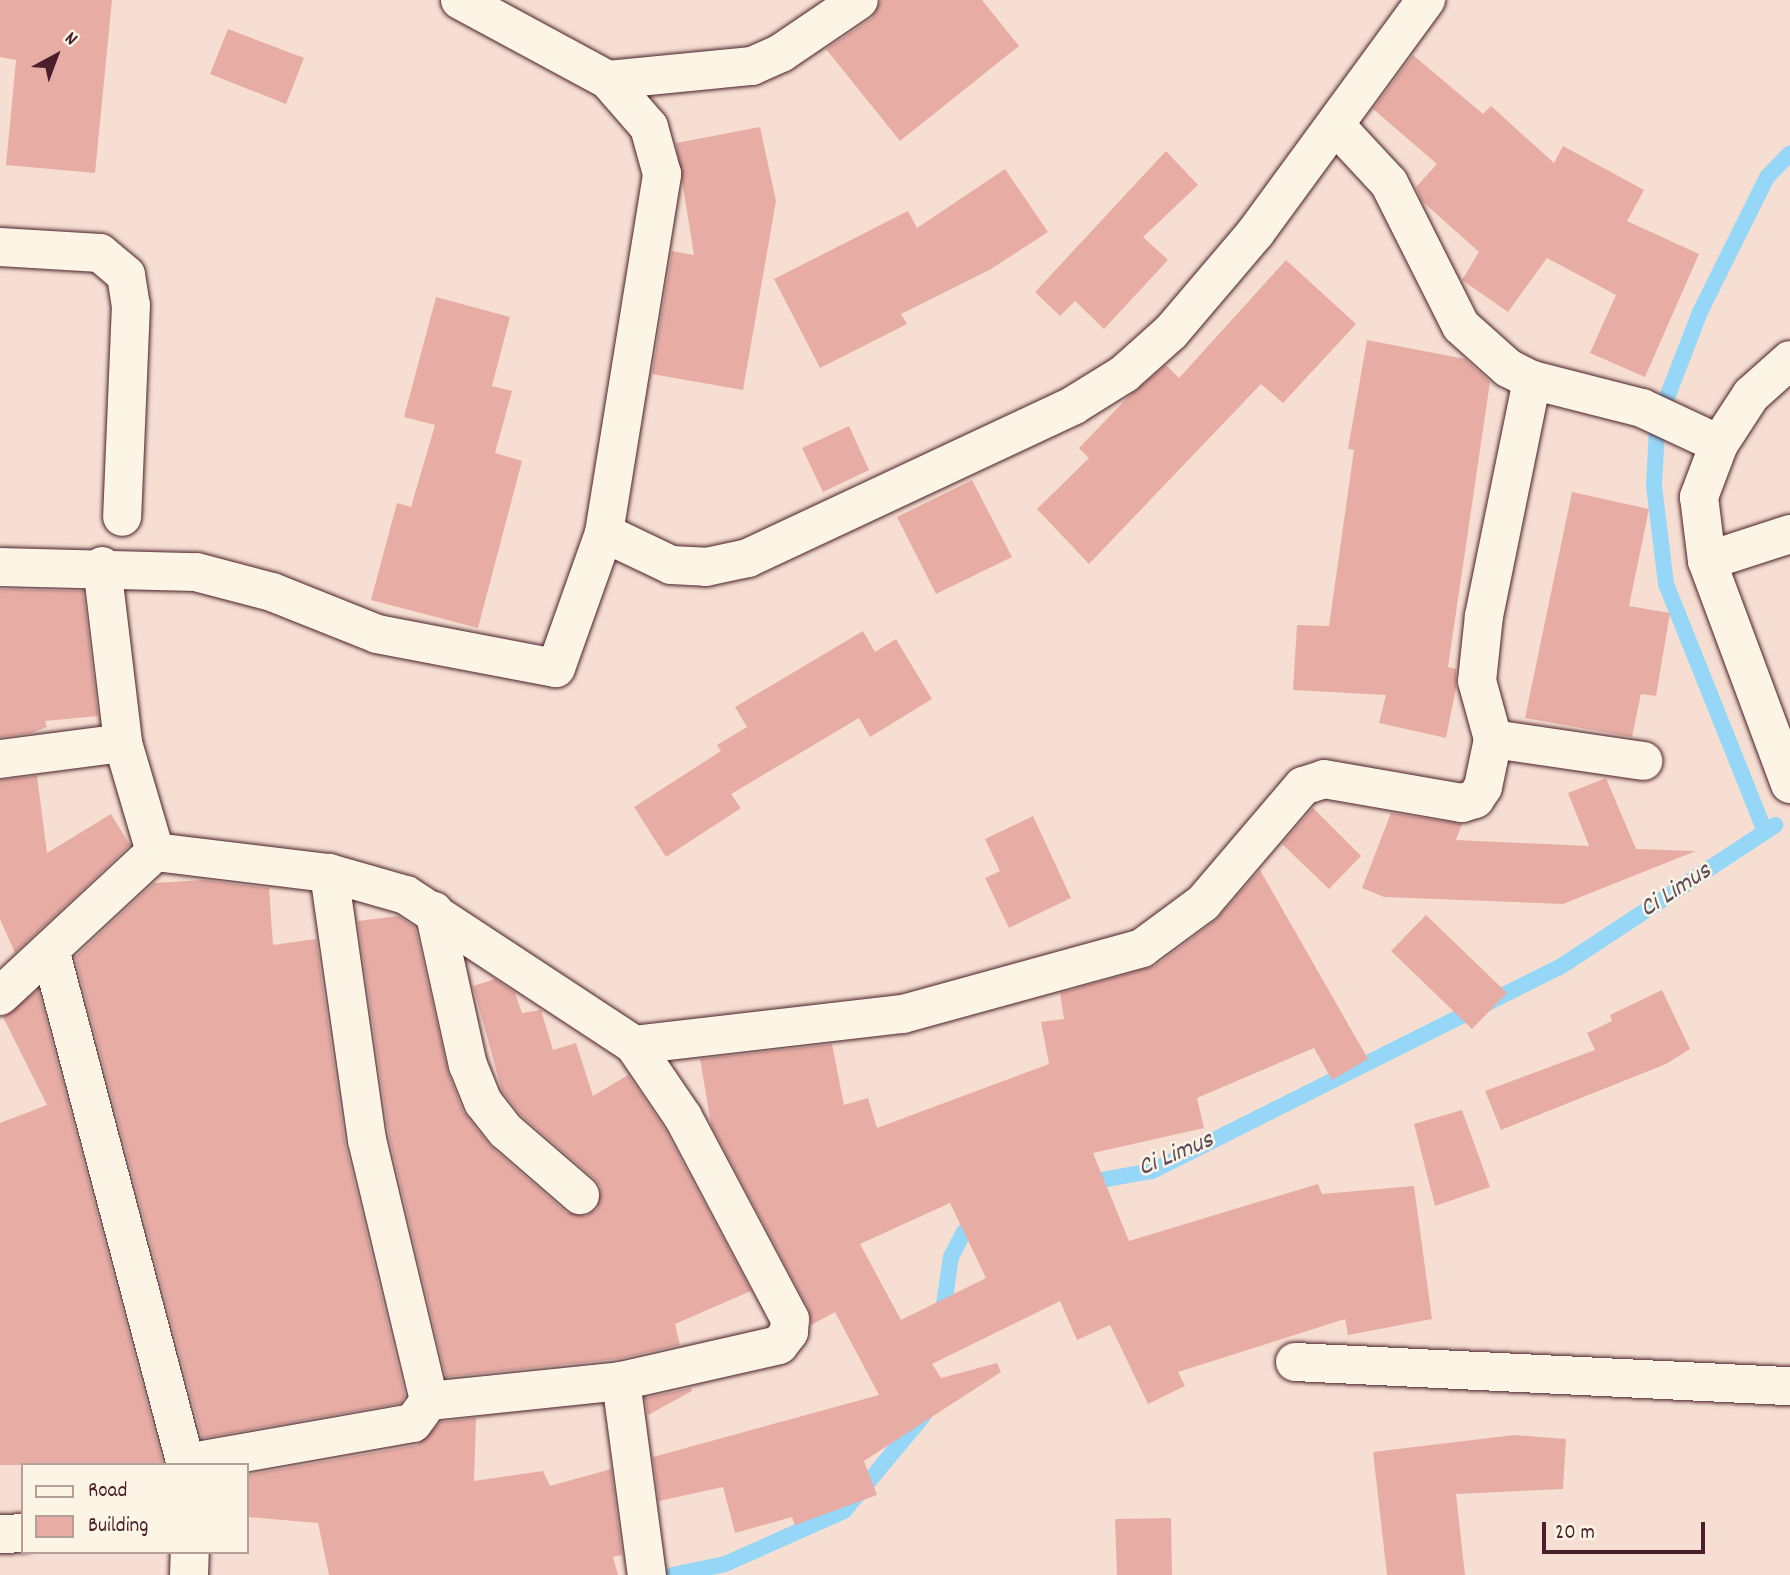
<!DOCTYPE html>
<html>
<head>
<meta charset="utf-8">
<style>
	body { margin:0 }
	#map { position:relative; width:1790px; height:1575px; overflow:hidden; background:#f6dfd2; font-family:Dekko,sans-serif }
	div>[style] { position:absolute }
	.stream>* { height:16px; margin:-8px; padding:0 8px; transform-origin:8px; border-radius:8px; background:#96d7f7 }
	.building>* { inset:0; background:#e7ada4 }
	.roads { filter:drop-shadow(0 0 2px #4a1f2b) drop-shadow(0 0 2px #4a1f2b) }
	.minor>* { height:38px; margin:-19px; padding:0 19px; transform-origin:19px; border-radius:19px; background:#fcf5e5 }
	span { translate:-50% -50%; white-space:nowrap; text-align:center; line-height:1.15; -webkit-text-stroke:5px #fcf5e5; paint-order:stroke }
	.water-label { font-size:26px; color:#5d4d5e; font-style:italic }
	.legend { position:absolute; left:21px; top:1463px; width:228px; height:91px; box-sizing:border-box; background:#fcf5e5; border:2px solid #b59f9b; margin:0; padding:9px 12px; list-style:none; font-size:21px; color:#4a1f2b }
	.legend li { display:flex; align-items:center; gap:14px; height:35px }
	.legend b { width:35px; border:2px solid #b59f9b }
	.north { position:absolute; left:21px; top:21px; width:70px; height:70px; -webkit-text-stroke:5px #fcf5e5; paint-order:stroke; rotate:41deg; font-size:19px; font-weight:700; line-height:28px; text-align:center; color:#4a1f2b }
	.north::after { content:''; display:block; margin:auto; width:24px; height:32px; background:#4a1f2b; clip-path:polygon(50% 0,100% 100%,50% 72%,0 100%) }
	.scale { position:absolute; left:1542px; top:1522px; width:163px; height:32px; box-sizing:border-box; border:4px solid #4a1f2b; border-top:0; padding-left:9px; font-size:21px; line-height:24px; white-space:nowrap; color:#4a1f2b; -webkit-text-stroke:5px #fcf5e5; paint-order:stroke }
</style>
</head>
<body>
<div id="map">
	<div class="stream">
		<div style="left:1668px;top:395px;width:89px;rotate:-68.9deg"></div>
		<div style="left:1700px;top:312px;width:151px;rotate:-63.6deg"></div>
		<div style="left:1767px;top:177px;width:33px;rotate:-46deg"></div>
		<div style="left:1657px;top:429px;width:57px;rotate:93deg"></div>
		<div style="left:1654px;top:486px;width:99px;rotate:83deg"></div>
		<div style="left:1666px;top:584px;width:267px;rotate:68.2deg"></div>
		<div style="left:1085px;top:1183px;width:68px;rotate:-10.2deg"></div>
		<div style="left:1152px;top:1171px;width:456px;rotate:-26.6deg"></div>
		<div style="left:1560px;top:967px;width:258px;rotate:-33.4deg"></div>
		<div style="left:942px;top:1318px;width:62px;rotate:-81.6deg"></div>
		<div style="left:951px;top:1257px;width:28px;rotate:-63deg"></div>
		<div style="left:964px;top:1232px;width:21px;rotate:-35deg"></div>
		<div style="left:672px;top:1575px;width:54px;rotate:-11.7deg"></div>
		<div style="left:725px;top:1564px;width:130px;rotate:-24deg"></div>
		<div style="left:844px;top:1511px;width:125px;rotate:-50.2deg"></div>
	</div>
	<div class="building">
		<div style="clip-path:polygon(0 0,112px 0,95px 173px,6px 165px,16px 60px,0 57px)"></div>
		<div style="clip-path:polygon(881px 0,982px 0,1019px 46px,900px 141px,826px 49px,872px 18px)"></div>
		<div style="clip-path:polygon(228px 29px,304px 58px,286px 104px,210px 74px)"></div>
		<div style="clip-path:polygon(1413px 55px,1483px 114px,1491px 106px,1554px 163px,1563px 146px,1644px 190px,1627px 221px,1699px 254px,1645px 377px,1590px 353px,1616px 295px,1547px 258px,1508px 312px,1462px 280px,1479px 252px,1422px 201px,1416px 187px,1437px 164px,1373px 109px)"></div>
		<div style="clip-path:polygon(760px 127px,776px 201px,743px 390px,652px 374px,672px 251px,694px 255px,676px 143px)"></div>
		<div style="clip-path:polygon(1166px 151px,1198px 185px,1143px 237px,1168px 260px,1104px 329px,1075px 301px,1060px 316px,1035px 292px)"></div>
		<div style="clip-path:polygon(1005px 169px,1048px 232px,991px 269px,901px 314px,907px 324px,820px 368px,774px 279px,908px 211px,917px 228px)"></div>
		<div style="clip-path:polygon(1286px 260px,1356px 324px,1283px 403px,1261px 384px,1089px 564px,1037px 509px,1089px 458px,1079px 448px,1128px 397px,1166px 365px,1179px 378px)"></div>
		<div style="clip-path:polygon(436px 297px,510px 317px,492px 386px,512px 391px,495px 453px,522px 461px,478px 628px,371px 600px,397px 503px,411px 507px,435px 425px,404px 417px)"></div>
		<div style="clip-path:polygon(1367px 340px,1465px 359px,1490px 382px,1448px 667px,1456px 669px,1456px 688px,1446px 738px,1379px 723px,1386px 695px,1293px 690px,1297px 625px,1329px 626px,1354px 450px,1348px 449px)"></div>
		<div style="clip-path:polygon(849px 426px,869px 470px,823px 492px,802px 448px)"></div>
		<div style="clip-path:polygon(972px 480px,1012px 557px,936px 594px,897px 517px)"></div>
		<div style="clip-path:polygon(1572px 492px,1649px 509px,1629px 606px,1670px 613px,1656px 696px,1641px 694px,1632px 737px,1525px 718px)"></div>
		<div style="clip-path:polygon(0 589px,83px 591px,98px 716px,45px 721px,47px 727px,31px 733px,0 737px)"></div>
		<div style="clip-path:polygon(863px 631px,875px 652px,896px 639px,932px 699px,870px 737px,859px 718px,731px 794px,741px 808px,666px 857px,634px 807px,721px 751px,717px 745px,747px 727px,735px 707px)"></div>
		<div style="clip-path:polygon(37px 776px,47px 853px,111px 814px,130px 845px,15px 953px,0 919px,0 780px)"></div>
		<div style="clip-path:polygon(1606px 778px,1636px 849px,1696px 851px,1563px 904px,1384px 897px,1362px 888px,1391px 813px,1462px 824px,1456px 840px,1589px 846px,1568px 793px)"></div>
		<div style="clip-path:polygon(1313px 808px,1361px 856px,1329px 889px,1282px 844px)"></div>
		<div style="clip-path:polygon(1033px 816px,1071px 898px,1009px 928px,985px 878px,1000px 871px,985px 839px)"></div>
		<div style="clip-path:polygon(evenodd,1260px 870px,1368px 1059px,1332px 1080px,1314px 1048px,1197px 1098px,1204px 1128px,1093px 1153px,1129px 1241px,1318px 1184px,1322px 1194px,1414px 1186px,1432px 1319px,1348px 1335px,1345px 1319px,1178px 1372px,1185px 1386px,1148px 1404px,1110px 1325px,1077px 1340px,1060px 1301px,932px 1364px,941px 1378px,997px 1363px,1001px 1372px,864px 1461px,877px 1495px,795px 1525px,792px 1517px,735px 1533px,723px 1487px,659px 1501px,653px 1457px,879px 1395px,835px 1312px,811px 1325px,809px 1309px,711px 1124px,700px 1059px,832px 1044px,844px 1105px,868px 1098px,877px 1128px,1049px 1064px,1041px 1022px,1064px 1019px,1060px 993px,1155px 966px,1216px 920px,1260px 870px,950px 1203px,986px 1278px,901px 1320px,860px 1244px,950px 1203px)"></div>
		<div style="clip-path:polygon(204px 880px,269px 888px,273px 945px,316px 939px,345px 1143px,405px 1396px,401px 1403px,202px 1438px,75px 957px,154px 883px)"></div>
		<div style="clip-path:polygon(1426px 915px,1507px 993px,1472px 1029px,1391px 951px)"></div>
		<div style="clip-path:polygon(398px 916px,415px 927px,448px 1073px,463px 1111px,489px 1145px,566px 1212px,586px 1216px,597px 1209px,601px 1188px,595px 1179px,522px 1116px,502px 1091px,473px 986px,495px 979px,515px 993px,522px 1013px,541px 1010px,553px 1050px,576px 1043px,593px 1096px,628px 1075px,664px 1128px,751px 1291px,675px 1324px,680px 1345px,617px 1359px,446px 1377px,389px 1136px,358px 921px)"></div>
		<div style="clip-path:polygon(38px 990px,163px 1465px,0 1465px,0 1123px,47px 1105px,3px 1017px)"></div>
		<div style="clip-path:polygon(1662px 990px,1690px 1049px,1666px 1064px,1501px 1130px,1485px 1091px,1595px 1050px,1587px 1033px,1612px 1021px,1610px 1015px)"></div>
		<div style="clip-path:polygon(1462px 1110px,1490px 1187px,1435px 1206px,1414px 1124px)"></div>
		<div style="clip-path:polygon(691px 1388px,692px 1391px,648px 1415px,645px 1398px)"></div>
		<div style="clip-path:polygon(476px 1418px,474px 1481px,543px 1471px,550px 1486px,611px 1469px,622px 1555px,613px 1557px,618px 1575px,329px 1575px,318px 1523px,247px 1517px,247px 1475px,417px 1445px,441px 1422px)"></div>
		<div style="clip-path:polygon(1514px 1435px,1566px 1439px,1563px 1489px,1456px 1494px,1465px 1575px,1387px 1575px,1373px 1452px)"></div>
		<div style="clip-path:polygon(1171px 1518px,1172px 1575px,1117px 1575px,1115px 1519px)"></div>
	</div>
	<div class="roads">
		<div class="minor">
			<div style="left:460px;top:0;width:168px;rotate:28.4deg"></div>
			<div style="left:608px;top:80px;width:145px;rotate:-5.6deg"></div>
			<div style="left:752px;top:66px;width:32px;rotate:-24deg"></div>
			<div style="left:781px;top:53px;width:94px;rotate:-34.2deg"></div>
			<div style="left:1336px;top:126px;width:78px;rotate:47.1deg"></div>
			<div style="left:1389px;top:183px;width:160px;rotate:63.3deg"></div>
			<div style="left:1461px;top:326px;width:63px;rotate:41.8deg"></div>
			<div style="left:1508px;top:368px;width:27px;rotate:27deg"></div>
			<div style="left:1532px;top:380px;width:114px;rotate:14.3deg"></div>
			<div style="left:1642px;top:408px;width:85px;rotate:25.1deg"></div>
			<div style="left:1719px;top:444px;width:57px;rotate:110.7deg"></div>
			<div style="left:1699px;top:497px;width:64px;rotate:82.9deg"></div>
			<div style="left:1707px;top:561px;width:238px;rotate:69.6deg"></div>
			<div style="left:0;top:247px;width:100px;rotate:3.4deg"></div>
			<div style="left:100px;top:253px;width:34px;rotate:40deg"></div>
			<div style="left:126px;top:275px;width:30px;rotate:81deg"></div>
			<div style="left:131px;top:305px;width:212px;rotate:92.4deg"></div>
			<div style="left:1719px;top:444px;width:59px;rotate:-56.9deg"></div>
			<div style="left:1751px;top:395px;width:52px;rotate:-41.9deg"></div>
			<div style="left:604px;top:533px;width:74px;rotate:25.5deg"></div>
			<div style="left:671px;top:565px;width:35px;rotate:3deg"></div>
			<div style="left:706px;top:567px;width:43px;rotate:-12.1deg"></div>
			<div style="left:748px;top:558px;width:360px;rotate:-25.1deg"></div>
			<div style="left:1074px;top:405px;width:59px;rotate:-31.8deg"></div>
			<div style="left:1124px;top:374px;width:63px;rotate:-41.8deg"></div>
			<div style="left:1171px;top:332px;width:131px;rotate:-49.6deg"></div>
			<div style="left:1256px;top:232px;width:288px;rotate:-53.8deg"></div>
			<div style="left:1707px;top:561px;width:87px;rotate:-18deg"></div>
			<div style="left:102px;top:566px;width:178px;rotate:83.2deg"></div>
			<div style="left:123px;top:743px;width:114px;rotate:73.6deg"></div>
			<div style="left:0;top:567px;width:196px;rotate:1.5deg"></div>
			<div style="left:196px;top:572px;width:79px;rotate:14.7deg"></div>
			<div style="left:272px;top:592px;width:113px;rotate:21.8deg"></div>
			<div style="left:377px;top:634px;width:182px;rotate:10.8deg"></div>
			<div style="left:556px;top:668px;width:143px;rotate:-70.4deg"></div>
			<div style="left:604px;top:533px;width:364px;rotate:-80.8deg"></div>
			<div style="left:662px;top:174px;width:49px;rotate:-105.5deg"></div>
			<div style="left:649px;top:127px;width:62px;rotate:-131.1deg"></div>
			<div style="left:1493px;top:739px;width:152px;rotate:8.3deg"></div>
			<div style="left:0;top:759px;width:124px;rotate:-7.4deg"></div>
			<div style="left:155px;top:852px;width:175px;rotate:6.9deg"></div>
			<div style="left:329px;top:873px;width:80px;rotate:15.9deg"></div>
			<div style="left:406px;top:895px;width:273px;rotate:33.3deg"></div>
			<div style="left:634px;top:1045px;width:271px;rotate:-6.6deg"></div>
			<div style="left:903px;top:1014px;width:248px;rotate:-15.4deg"></div>
			<div style="left:1142px;top:948px;width:76px;rotate:-36.4deg"></div>
			<div style="left:1203px;top:903px;width:154px;rotate:-49.5deg"></div>
			<div style="left:1303px;top:786px;width:22px;rotate:-18deg"></div>
			<div style="left:1324px;top:779px;width:140px;rotate:9.9deg"></div>
			<div style="left:1462px;top:803px;width:14px;rotate:-17deg"></div>
			<div style="left:1475px;top:799px;width:14px;rotate:-56deg"></div>
			<div style="left:1483px;top:787px;width:49px;rotate:-78.2deg"></div>
			<div style="left:1493px;top:739px;width:60px;rotate:-105.4deg"></div>
			<div style="left:1477px;top:681px;width:65px;rotate:-83.9deg"></div>
			<div style="left:1484px;top:616px;width:241px;rotate:-78.5deg"></div>
			<div style="left:329px;top:873px;width:270px;rotate:81.9deg"></div>
			<div style="left:367px;top:1140px;width:268px;rotate:76.6deg"></div>
			<div style="left:434px;top:911px;width:158px;rotate:77.6deg"></div>
			<div style="left:468px;top:1065px;width:40px;rotate:68deg"></div>
			<div style="left:483px;top:1102px;width:37px;rotate:52deg"></div>
			<div style="left:506px;top:1131px;width:98px;rotate:40.9deg"></div>
			<div style="left:51px;top:953px;width:529px;rotate:75.23deg"></div>
			<div style="left:0;top:996px;width:212px;rotate:-42.9deg"></div>
			<div style="left:1295px;top:1362px;width:496px;rotate:2.8deg"></div>
			<div style="left:621px;top:1381px;width:196px;rotate:82.4deg"></div>
			<div style="left:186px;top:1463px;width:230px;rotate:-10deg"></div>
			<div style="left:413px;top:1423px;width:27px;rotate:-54deg"></div>
			<div style="left:429px;top:1401px;width:193px;rotate:-5.9deg"></div>
			<div style="left:621px;top:1381px;width:162px;rotate:-12.8deg"></div>
			<div style="left:779px;top:1345px;width:16px;rotate:-52deg"></div>
			<div style="left:789px;top:1332px;width:13px;rotate:-86deg"></div>
			<div style="left:790px;top:1319px;width:229px;rotate:-117.9deg"></div>
			<div style="left:683px;top:1117px;width:87px;rotate:-124.2deg"></div>
			<div style="left:0;top:1534px;width:23px;rotate:-2deg"></div>
			<div style="left:189px;top:1575px;width:23px;rotate:-88deg"></div>
		</div>
	</div>
	<div class="water-label">
		<span style="left:1676px;top:891px;rotate:-33deg">Ci Limus</span>
		<span style="left:1176px;top:1155px;rotate:-23deg">Ci Limus</span>
	</div>
	<ul class="legend">
	<li><b style="height:9px;background:#fcf5e5"></b>Road</li>
	<li><b style="height:19px;background:#e7ada4"></b>Building</li>
	</ul>
	<div class="north">N</div>
	<div class="scale">20 m</div>
</div>
</body>
</html>
